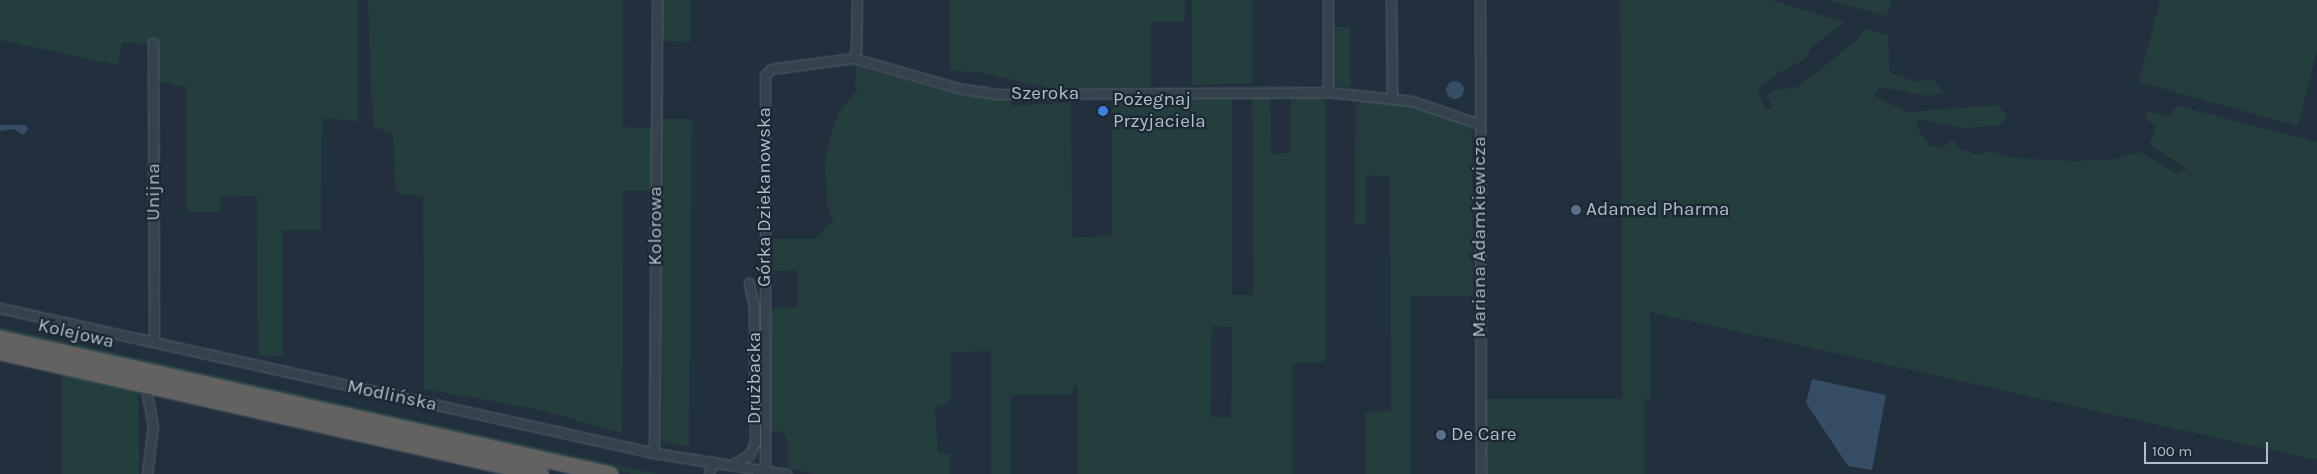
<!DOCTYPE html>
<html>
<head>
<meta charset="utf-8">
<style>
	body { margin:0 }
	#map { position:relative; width:2317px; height:474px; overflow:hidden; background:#22303d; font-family:Karla,sans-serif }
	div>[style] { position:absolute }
	.green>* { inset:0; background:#243e3e }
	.water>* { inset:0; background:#354e65 }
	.round { border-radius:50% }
	.roads { filter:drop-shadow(0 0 1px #54606b) drop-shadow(0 0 1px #54606b) }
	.minor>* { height:9px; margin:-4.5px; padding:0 4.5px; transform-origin:4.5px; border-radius:4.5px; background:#36424d }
	.trunk>* { height:15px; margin:-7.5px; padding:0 7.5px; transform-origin:7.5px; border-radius:7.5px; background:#646260 }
	.dots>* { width:14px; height:14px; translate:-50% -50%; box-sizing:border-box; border:2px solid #1b2732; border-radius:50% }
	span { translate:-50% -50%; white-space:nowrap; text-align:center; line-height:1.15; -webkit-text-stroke:4.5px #1b2732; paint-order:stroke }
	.street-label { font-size:19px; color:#b1bdc9 }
	.poi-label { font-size:19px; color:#b1bdc9 }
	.left { translate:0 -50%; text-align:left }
	.scale { position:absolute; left:2144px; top:442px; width:124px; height:22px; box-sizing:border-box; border:2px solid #b1bdc9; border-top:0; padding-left:6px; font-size:15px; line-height:18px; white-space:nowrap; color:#b1bdc9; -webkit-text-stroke:4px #1b2732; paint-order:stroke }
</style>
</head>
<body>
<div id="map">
	<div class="green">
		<div style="clip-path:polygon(0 0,357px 0,357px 122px,322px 117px,321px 230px,282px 230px,283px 357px,258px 355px,257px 196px,220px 195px,220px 212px,187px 212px,187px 87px,159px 81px,158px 45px,122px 42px,118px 65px,0 40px)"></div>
		<div style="clip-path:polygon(368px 0,623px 0,623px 127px,652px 128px,652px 191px,623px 191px,622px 433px,533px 408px,424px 389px,423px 196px,396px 193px,393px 133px,373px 127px)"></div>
		<div style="clip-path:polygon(661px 0,691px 0,691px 42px,661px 41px)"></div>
		<div style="clip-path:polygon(950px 0,1185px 0,1185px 21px,1151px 21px,1151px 87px,1048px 88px,979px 72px,950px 71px)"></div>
		<div style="clip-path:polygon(1192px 0,1252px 0,1252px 83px,1192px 85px)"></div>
		<div style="clip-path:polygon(1620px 0,1771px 0,1844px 22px,1811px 48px,1805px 59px,1773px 76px,1758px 90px,1765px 110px,1773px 108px,1767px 96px,1772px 91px,1798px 87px,1855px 42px,1865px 29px,1888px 35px,1890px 73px,1913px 81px,1934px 80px,1943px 92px,1929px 96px,1879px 87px,1874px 96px,1907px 112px,1998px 105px,2007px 117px,2000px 125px,1964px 128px,1917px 119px,1918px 129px,1929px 145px,1940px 149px,1953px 140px,1961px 149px,1976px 155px,1991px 151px,2012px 158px,2074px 161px,2117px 159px,2139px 152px,2176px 173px,2188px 169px,2149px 145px,2157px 127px,2146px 119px,2147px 112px,2168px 116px,2178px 106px,2317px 142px,2317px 460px,1650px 312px,1651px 398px,1644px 399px,1644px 474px,1486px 474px,1486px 399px,1622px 399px)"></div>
		<div style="clip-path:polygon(1826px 0,1891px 0,1887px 16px)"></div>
		<div style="clip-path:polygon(2160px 0,2317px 0,2317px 49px,2298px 126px,2139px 82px)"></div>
		<div style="clip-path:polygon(1331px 26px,1350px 27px,1350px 87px,1331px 85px)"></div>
		<div style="clip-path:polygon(evenodd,856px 66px,964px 96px,1012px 101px,1012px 106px,1071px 102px,1072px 238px,1112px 236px,1112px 97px,1232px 94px,1232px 295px,1253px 295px,1252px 94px,1270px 95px,1271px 154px,1291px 153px,1291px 96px,1319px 97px,1325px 102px,1325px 362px,1292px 363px,1292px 474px,1078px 474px,1077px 384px,1071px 394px,1011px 395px,1011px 474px,991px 474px,991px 351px,951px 352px,951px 395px,948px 402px,935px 407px,938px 453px,950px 454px,949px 474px,814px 474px,788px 468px,788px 442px,783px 431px,770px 432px,771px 308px,798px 307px,797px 270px,773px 271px,773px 239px,816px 239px,833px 220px,828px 208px,825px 166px,830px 136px,839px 113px,858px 89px,855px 87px,856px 66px,1212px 326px,1232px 327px,1231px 418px,1211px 417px,1212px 326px)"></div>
		<div style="clip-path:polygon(1363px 100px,1412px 106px,1456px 119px,1468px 126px,1472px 133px,1473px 296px,1411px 296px,1411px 474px,1365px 474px,1365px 413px,1391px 411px,1390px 225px,1390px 177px,1365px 175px,1365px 224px,1355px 224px,1356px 106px)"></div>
		<div style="clip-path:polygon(659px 119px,692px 119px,689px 447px,662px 442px)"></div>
		<div style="clip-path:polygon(0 327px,568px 454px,657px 474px,632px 474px,0 333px)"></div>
		<div style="clip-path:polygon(62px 374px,138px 391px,139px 474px,62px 474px)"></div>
	</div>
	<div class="water">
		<div class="round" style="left:1446px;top:81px;width:18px;height:18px"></div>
		<div style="clip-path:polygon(0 125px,26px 125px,28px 130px,23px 135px,14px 129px,0 131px)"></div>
		<div style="clip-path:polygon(1812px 379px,1886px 395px,1872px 470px,1848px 466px,1806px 403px)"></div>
	</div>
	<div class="roads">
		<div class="minor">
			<div style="left:1391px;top:0;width:97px;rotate:89.4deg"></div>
			<div style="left:1480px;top:0;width:474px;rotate:89.9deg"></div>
			<div style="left:153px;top:43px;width:298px;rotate:89.8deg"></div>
			<div style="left:853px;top:58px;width:113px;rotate:15.9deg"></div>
			<div style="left:962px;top:89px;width:34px;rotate:8deg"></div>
			<div style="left:996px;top:94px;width:332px;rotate:-0.3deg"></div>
			<div style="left:1328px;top:92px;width:84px;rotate:6.1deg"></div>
			<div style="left:1412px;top:101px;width:71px;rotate:18.9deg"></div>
			<div style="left:1328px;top:92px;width:92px;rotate:-90deg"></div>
			<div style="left:0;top:308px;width:670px;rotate:12.5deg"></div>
			<div style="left:654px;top:453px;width:134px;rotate:9deg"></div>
			<div style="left:145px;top:384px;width:43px;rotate:79.2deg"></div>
			<div style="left:153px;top:426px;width:48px;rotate:97.1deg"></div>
			<div style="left:654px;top:453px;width:453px;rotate:-89.6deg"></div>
			<div style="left:735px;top:463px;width:16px;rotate:-30deg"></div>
			<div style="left:749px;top:455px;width:14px;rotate:-65deg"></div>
			<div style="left:755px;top:442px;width:135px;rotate:-90.4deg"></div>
			<div style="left:754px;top:307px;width:25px;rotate:-102deg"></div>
			<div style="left:765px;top:469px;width:394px;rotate:-90deg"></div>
			<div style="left:765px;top:75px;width:8px;rotate:-45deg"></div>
			<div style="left:771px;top:69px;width:83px;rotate:-7.6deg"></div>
			<div style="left:853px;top:58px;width:9px;rotate:-69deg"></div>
			<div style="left:856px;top:50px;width:50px;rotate:-88.9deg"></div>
			<div style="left:709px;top:474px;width:13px;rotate:-77deg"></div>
		</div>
		<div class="trunk">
			<div style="left:0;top:338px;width:625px;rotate:12.57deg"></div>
			<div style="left:0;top:352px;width:554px;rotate:12.73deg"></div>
		</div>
	</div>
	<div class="dots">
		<div style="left:1103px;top:111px;background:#3f7fe0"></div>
		<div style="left:1576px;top:210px;background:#5c6f8a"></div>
		<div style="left:1441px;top:435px;background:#5c6f8a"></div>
	</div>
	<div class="street-label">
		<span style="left:1045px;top:94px">Szeroka</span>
		<span style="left:154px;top:192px;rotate:-90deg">Unijna</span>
		<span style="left:765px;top:197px;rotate:-90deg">Górka Dziekanowska</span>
		<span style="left:656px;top:226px;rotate:-90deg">Kolorowa</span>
		<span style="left:1480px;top:237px;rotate:-90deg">Mariana Adamkiewicza</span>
		<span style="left:76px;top:334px;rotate:13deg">Kolejowa</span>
		<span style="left:755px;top:378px;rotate:-90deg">Drużbacka</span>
		<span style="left:392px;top:396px;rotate:12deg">Modlińska</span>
	</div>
	<div class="poi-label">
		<span class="left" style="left:1113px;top:111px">Pożegnaj<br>Przyjaciela</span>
		<span class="left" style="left:1586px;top:210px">Adamed Pharma</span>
		<span class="left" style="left:1451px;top:435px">De Care</span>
	</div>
	<div class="scale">100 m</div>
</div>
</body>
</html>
